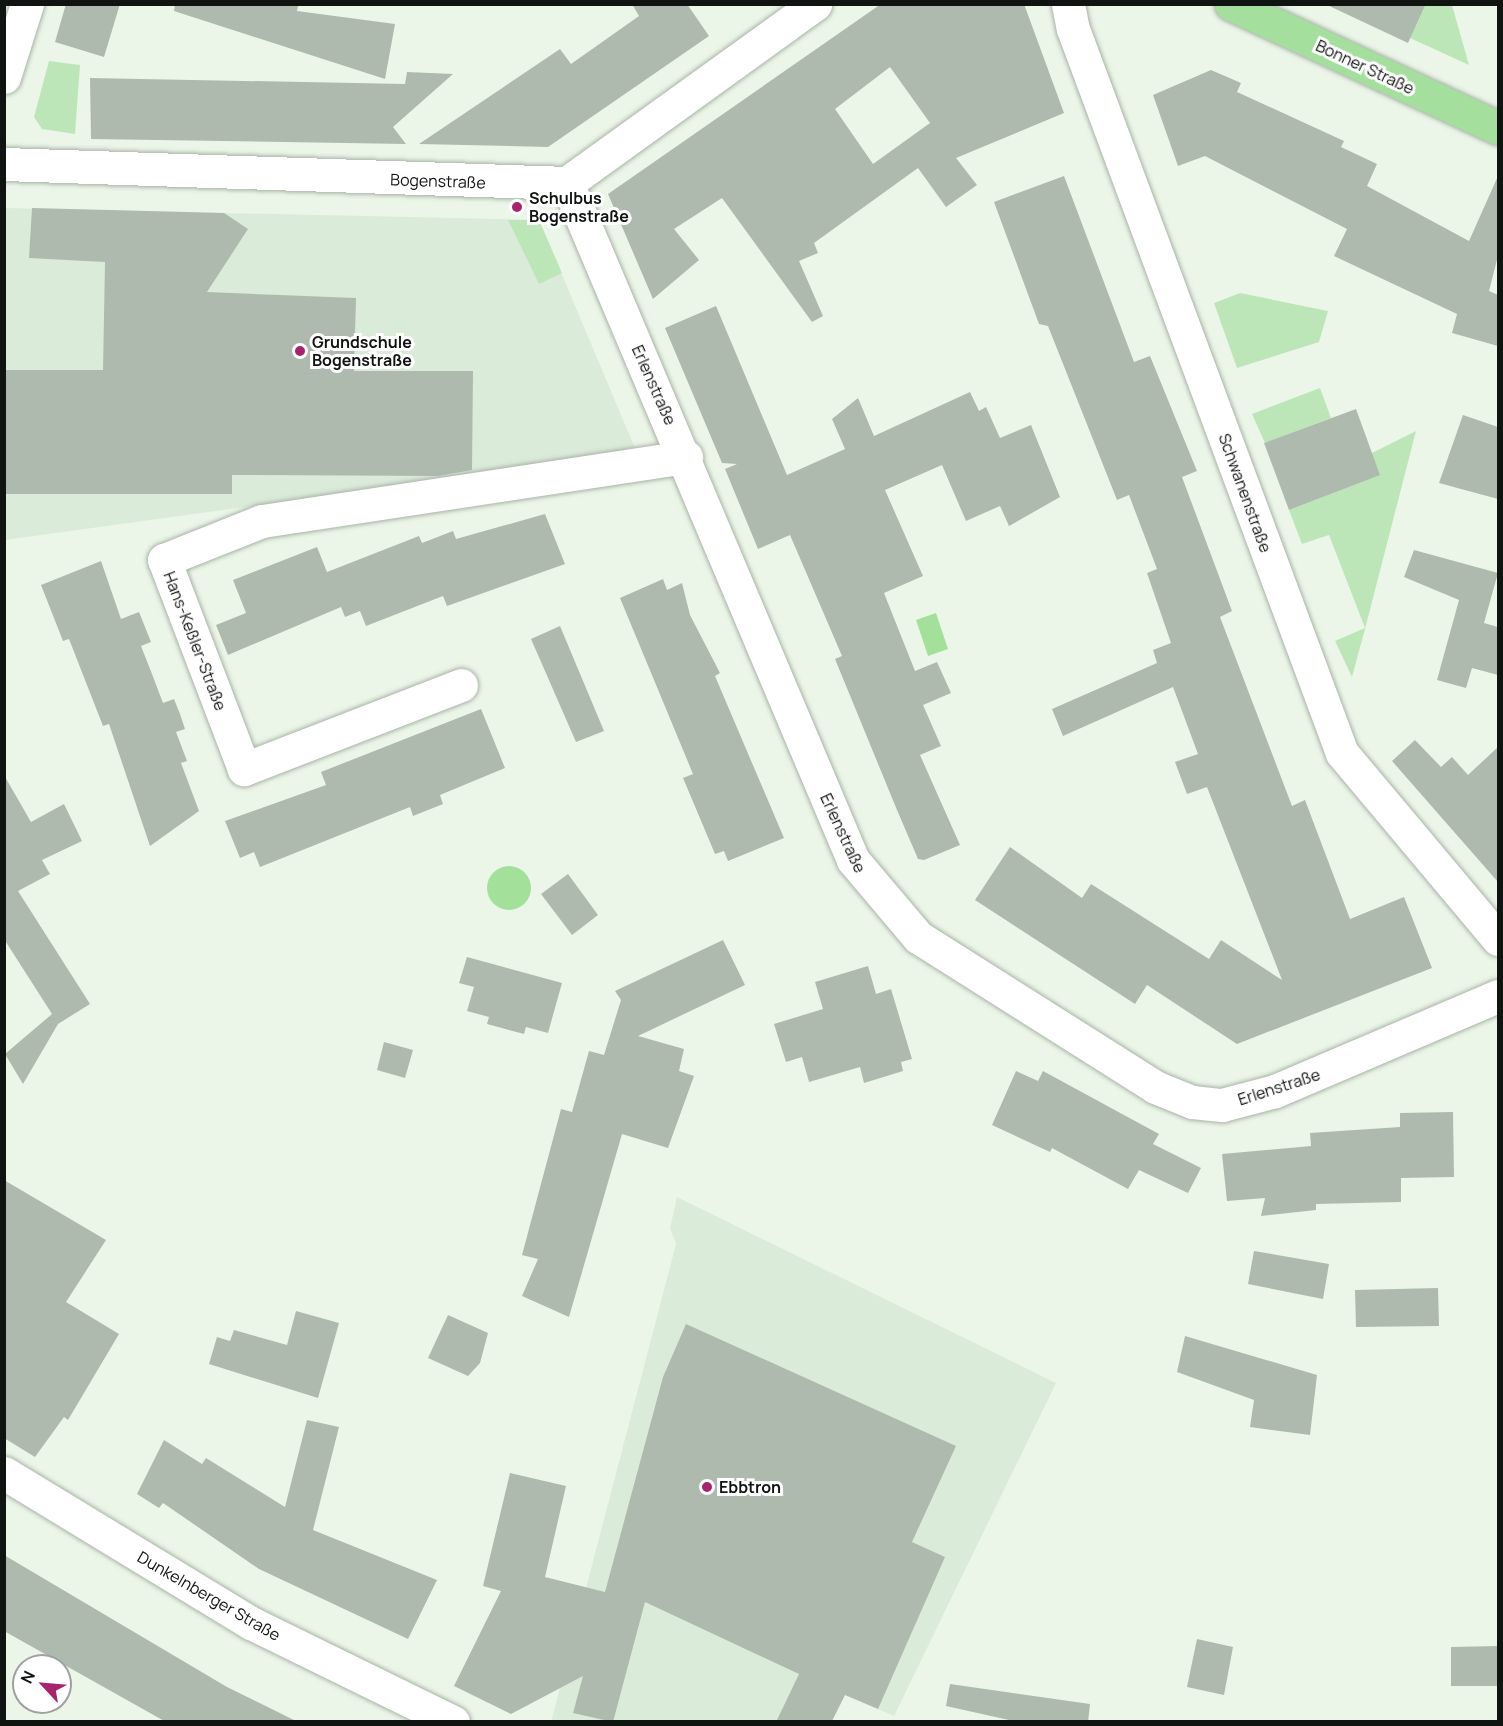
<!DOCTYPE html>
<html>
<head>
<meta charset="utf-8">
<style>
	body { margin:0 }
	#map { position:relative; width:1503px; height:1726px; overflow:hidden; background:#ebf6e9; font-family:Manrope,sans-serif }
	div>[style] { position:absolute }
	.built>* { inset:0; background:#dbebd9 }
	.green>* { inset:0; background:#bde6b8 }
	.water>* { inset:0; background:#a3e19b }
	.round { border-radius:50% }
	.building>* { inset:0; background:#afbaae }
	.roads { filter:drop-shadow(0 0 2px #a9b3a7) drop-shadow(0 0 2px #a9b3a7) }
	.minor>* { height:33px; margin:-16.5px; padding:0 16.5px; transform-origin:16.5px; border-radius:16.5px; background:#fff }
	.major>* { height:33px; margin:-16.5px; padding:0 16.5px; transform-origin:16.5px; border-radius:16.5px; background:#a5df9e }
	.dots>* { width:16px; height:16px; translate:-50% -50%; box-sizing:border-box; border:3px solid #fff; border-radius:50% }
	span { translate:-50% -50%; white-space:nowrap; text-align:center; line-height:1.15; -webkit-text-stroke:6px #fff; paint-order:stroke }
	.street-label { font-size:16px; color:#101410 }
	.poi-label { font-size:16px; color:#101410; font-weight:700 }
	.left { translate:0 -50%; text-align:left }
	.frame { position:absolute; inset:0; border:6px solid #101410; pointer-events:none }
	.north { position:absolute; left:12px; top:1654px; width:60px; height:60px; box-sizing:border-box; background:#fff; border:2px solid #9fa19f; border-radius:50%; rotate:296deg; font-size:16px; font-weight:700; line-height:24px; text-align:center; color:#101410 }
	.north::after { content:''; display:block; margin:auto; width:21px; height:27px; background:#a7236d; clip-path:polygon(50% 0,100% 100%,50% 72%,0 100%) }
</style>
</head>
<body>
<div id="map">
	<div class="built">
		<div style="clip-path:polygon(5px 208px,539px 220px,637px 453px,5px 540px)"></div>
		<div style="clip-path:polygon(677px 1197px,1056px 1383px,894px 1716px,845px 1695px,832px 1721px,551px 1722px,676px 1244px,670px 1228px)"></div>
	</div>
	<div class="green">
		<div style="clip-path:polygon(1426px 5px,1452px 5px,1469px 65px,1410px 38px)"></div>
		<div style="clip-path:polygon(49px 61px,80px 65px,75px 134px,42px 129px,34px 117px)"></div>
		<div style="clip-path:polygon(508px 220px,539px 220px,562px 273px,539px 284px)"></div>
		<div style="clip-path:polygon(1240px 293px,1328px 311px,1319px 342px,1237px 368px,1214px 303px)"></div>
		<div style="clip-path:polygon(1320px 388px,1331px 418px,1265px 443px,1252px 414px)"></div>
		<div style="clip-path:polygon(1416px 431px,1365px 629px,1352px 677px,1335px 641px,1365px 628px,1329px 535px,1302px 544px,1289px 510px,1340px 490px,1372px 453px)"></div>
	</div>
	<div class="water">
		<div style="clip-path:polygon(936px 613px,948px 649px,928px 656px,916px 620px)"></div>
		<div class="round" style="left:487px;top:866px;width:44px;height:44px"></div>
	</div>
	<div class="building">
		<div style="clip-path:polygon(66px 4px,120px 4px,104px 57px,55px 42px)"></div>
		<div style="clip-path:polygon(175px 4px,298px 6px,297px 11px,395px 24px,385px 79px,174px 11px)"></div>
		<div style="clip-path:polygon(632px 4px,687px 4px,709px 36px,548px 147px,419px 144px,560px 49px,571px 64px,639px 16px)"></div>
		<div style="clip-path:polygon(evenodd,881px 4px,1024px 4px,1064px 113px,956px 158px,977px 185px,946px 207px,918px 168px,814px 243px,818px 253px,799px 261px,823px 316px,812px 322px,722px 198px,674px 229px,699px 260px,653px 299px,608px 194px,881px 4px,890px 67px,930px 123px,873px 164px,835px 109px,890px 67px)"></div>
		<div style="clip-path:polygon(1325px 4px,1426px 4px,1408px 43px)"></div>
		<div style="clip-path:polygon(1211px 70px,1241px 83px,1237px 92px,1344px 141px,1341px 147px,1377px 164px,1367px 186px,1469px 241px,1498px 176px,1498px 256px,1489px 291px,1498px 295px,1498px 346px,1452px 333px,1457px 314px,1334px 256px,1347px 229px,1205px 156px,1178px 166px,1153px 95px)"></div>
		<div style="clip-path:polygon(407px 72px,453px 74px,393px 127px,406px 144px,91px 139px,90px 78px,405px 84px)"></div>
		<div style="clip-path:polygon(1064px 176px,1134px 362px,1150px 356px,1197px 471px,1182px 477px,1232px 611px,1220px 617px,1292px 806px,1305px 800px,1350px 919px,1404px 897px,1432px 968px,1237px 1044px,1147px 985px,1135px 1004px,975px 900px,1010px 847px,1082px 898px,1091px 884px,1209px 959px,1221px 940px,1282px 980px,1207px 787px,1187px 794px,1175px 762px,1198px 754px,1173px 687px,1063px 736px,1052px 709px,1157px 663px,1153px 650px,1171px 643px,1147px 573px,1157px 569px,1129px 495px,1117px 500px,1048px 326px,1039px 324px,994px 202px)"></div>
		<div style="clip-path:polygon(32px 208px,224px 213px,248px 229px,207px 292px,356px 298px,354px 371px,473px 371px,472px 470px,438px 476px,232px 475px,232px 494px,4px 494px,4px 370px,103px 370px,105px 262px,29px 258px)"></div>
		<div style="clip-path:polygon(716px 306px,787px 475px,845px 449px,832px 419px,858px 398px,874px 436px,970px 392px,979px 411px,986px 407px,1000px 438px,1031px 425px,1060px 497px,1009px 526px,1000px 506px,966px 521px,942px 465px,885px 490px,923px 576px,884px 593px,915px 671px,937px 662px,951px 693px,923px 705px,941px 746px,920px 755px,960px 845px,924px 860px,918px 859px,897px 810px,835px 659px,842px 656px,790px 535px,758px 549px,725px 469px,737px 464px,722px 463px,665px 328px)"></div>
		<div style="clip-path:polygon(1356px 409px,1380px 475px,1289px 510px,1264px 443px)"></div>
		<div style="clip-path:polygon(1463px 415px,1498px 427px,1498px 499px,1439px 483px)"></div>
		<div style="clip-path:polygon(545px 514px,565px 564px,447px 606px,443px 596px,366px 626px,360px 611px,345px 617px,341px 607px,228px 655px,216px 625px,246px 613px,233px 580px,317px 547px,327px 572px,419px 536px,422px 543px,453px 531px,456px 539px)"></div>
		<div style="clip-path:polygon(1414px 550px,1498px 573px,1484px 623px,1498px 627px,1498px 675px,1472px 668px,1466px 688px,1437px 680px,1459px 600px,1404px 577px)"></div>
		<div style="clip-path:polygon(101px 561px,121px 619px,139px 612px,151px 642px,141px 646px,152px 674px,163px 703px,174px 699px,180px 714px,185px 729px,176px 732px,187px 761px,181px 763px,199px 811px,150px 846px,109px 724px,103px 726px,69px 639px,63px 641px,41px 585px)"></div>
		<div style="clip-path:polygon(663px 579px,667px 590px,682px 583px,690px 615px,720px 673px,715px 676px,784px 838px,728px 861px,724px 851px,715px 854px,683px 778px,693px 774px,620px 598px)"></div>
		<div style="clip-path:polygon(560px 626px,604px 731px,576px 742px,531px 639px)"></div>
		<div style="clip-path:polygon(481px 709px,505px 768px,440px 795px,443px 804px,413px 816px,410px 807px,260px 867px,254px 852px,240px 858px,225px 821px,326px 785px,321px 772px)"></div>
		<div style="clip-path:polygon(1415px 740px,1441px 767px,1452px 757px,1468px 775px,1498px 747px,1498px 882px,1392px 761px)"></div>
		<div style="clip-path:polygon(4px 775px,31px 822px,64px 804px,82px 841px,42px 860px,50px 874px,18px 891px,90px 1004px,58px 1024px,23px 1084px,5px 1054px,52px 1014px,4px 939px)"></div>
		<div style="clip-path:polygon(568px 874px,598px 915px,572px 935px,541px 894px)"></div>
		<div style="clip-path:polygon(723px 940px,745px 985px,638px 1036px,684px 1049px,679px 1071px,694px 1076px,668px 1148px,622px 1134px,569px 1317px,522px 1296px,538px 1259px,522px 1255px,561px 1109px,572px 1112px,589px 1051px,604px 1055px,621px 1000px,615px 991px)"></div>
		<div style="clip-path:polygon(467px 957px,562px 983px,548px 1033px,526px 1027px,524px 1034px,487px 1024px,489px 1017px,467px 1011px,474px 987px,459px 983px)"></div>
		<div style="clip-path:polygon(868px 966px,876px 994px,891px 989px,912px 1059px,901px 1062px,903px 1071px,864px 1083px,860px 1067px,809px 1082px,802px 1057px,786px 1062px,774px 1024px,823px 1009px,815px 982px)"></div>
		<div style="clip-path:polygon(384px 1042px,413px 1050px,405px 1078px,377px 1070px)"></div>
		<div style="clip-path:polygon(1016px 1071px,1038px 1081px,1043px 1071px,1159px 1134px,1153px 1144px,1201px 1168px,1188px 1193px,1139px 1170px,1128px 1189px,1052px 1148px,1050px 1152px,992px 1125px)"></div>
		<div style="clip-path:polygon(1453px 1112px,1454px 1177px,1401px 1178px,1401px 1202px,1316px 1204px,1316px 1210px,1261px 1216px,1265px 1198px,1227px 1201px,1222px 1154px,1311px 1146px,1310px 1133px,1400px 1127px,1400px 1113px)"></div>
		<div style="clip-path:polygon(4px 1180px,106px 1240px,66px 1302px,119px 1334px,68px 1420px,64px 1417px,35px 1457px,4px 1438px)"></div>
		<div style="clip-path:polygon(1254px 1251px,1329px 1264px,1323px 1299px,1248px 1284px)"></div>
		<div style="clip-path:polygon(1438px 1288px,1439px 1326px,1356px 1327px,1355px 1290px)"></div>
		<div style="clip-path:polygon(296px 1311px,339px 1323px,318px 1398px,209px 1364px,217px 1337px,230px 1341px,234px 1330px,287px 1345px)"></div>
		<div style="clip-path:polygon(448px 1315px,488px 1333px,480px 1363px,468px 1376px,428px 1358px)"></div>
		<div style="clip-path:polygon(686px 1324px,956px 1446px,912px 1542px,945px 1557px,878px 1709px,845px 1695px,832px 1721px,776px 1722px,799px 1674px,645px 1602px,613px 1722px,573px 1713px,583px 1676px,511px 1714px,454px 1686px,501px 1591px,483px 1586px,510px 1473px,566px 1486px,545px 1577px,605px 1592px,663px 1377px)"></div>
		<div style="clip-path:polygon(1185px 1336px,1317px 1375px,1310px 1435px,1250px 1427px,1254px 1400px,1177px 1372px)"></div>
		<div style="clip-path:polygon(307px 1420px,339px 1427px,313px 1530px,437px 1580px,408px 1639px,259px 1569px,163px 1503px,159px 1508px,137px 1494px,164px 1440px,202px 1464px,206px 1458px,285px 1507px)"></div>
		<div style="clip-path:polygon(4px 1555px,227px 1687px,298px 1722px,166px 1722px,4px 1631px)"></div>
		<div style="clip-path:polygon(1197px 1639px,1233px 1647px,1224px 1695px,1187px 1687px)"></div>
		<div style="clip-path:polygon(1498px 1646px,1498px 1686px,1451px 1686px,1451px 1647px)"></div>
		<div style="clip-path:polygon(950px 1684px,1090px 1704px,1088px 1722px,1018px 1722px,946px 1706px)"></div>
	</div>
	<div class="roads">
		<div class="minor">
			<div style="left:1068px;top:4px;width:25px;rotate:79deg"></div>
			<div style="left:1073px;top:29px;width:772px;rotate:69.62deg"></div>
			<div style="left:1342px;top:753px;width:243px;rotate:50deg"></div>
			<div style="left:4px;top:77px;width:77px;rotate:-72.5deg"></div>
			<div style="left:4px;top:164px;width:563px;rotate:1.93deg"></div>
			<div style="left:567px;top:183px;width:306px;rotate:-35.8deg"></div>
			<div style="left:567px;top:183px;width:735px;rotate:67.1deg"></div>
			<div style="left:853px;top:860px;width:101px;rotate:49.8deg"></div>
			<div style="left:918px;top:937px;width:280px;rotate:32.3deg"></div>
			<div style="left:1155px;top:1087px;width:40px;rotate:22deg"></div>
			<div style="left:1192px;top:1102px;width:30px;rotate:6deg"></div>
			<div style="left:1222px;top:1105px;width:55px;rotate:-14.8deg"></div>
			<div style="left:1275px;top:1091px;width:242px;rotate:-23.1deg"></div>
			<div style="left:461px;top:685px;width:233px;rotate:158.8deg"></div>
			<div style="left:244px;top:769px;width:224px;rotate:-110.9deg"></div>
			<div style="left:164px;top:560px;width:105px;rotate:-21.7deg"></div>
			<div style="left:262px;top:521px;width:429px;rotate:-8.6deg"></div>
			<div style="left:4px;top:1473px;width:289px;rotate:31.3deg"></div>
			<div style="left:251px;top:1623px;width:225px;rotate:26.1deg"></div>
		</div>
		<div class="major">
			<div style="left:1231px;top:4px;width:294px;rotate:24.9deg"></div>
		</div>
	</div>
	<div class="dots">
		<div style="left:517px;top:207px;background:#a7236d"></div>
		<div style="left:300px;top:351px;background:#a7236d"></div>
		<div style="left:707px;top:1487px;background:#a7236d"></div>
	</div>
	<div class="street-label">
		<span style="left:1365px;top:67px;rotate:25deg">Bonner Straße</span>
		<span style="left:438px;top:181px;rotate:2deg">Bogenstraße</span>
		<span style="left:654px;top:385px;rotate:66deg">Erlenstraße</span>
		<span style="left:1245px;top:493px;rotate:70deg">Schwanenstraße</span>
		<span style="left:195px;top:641px;rotate:69deg">Hans-Keßler-Straße</span>
		<span style="left:843px;top:833px;rotate:65deg">Erlenstraße</span>
		<span style="left:1279px;top:1087px;rotate:-18deg">Erlenstraße</span>
		<span style="left:209px;top:1596px;rotate:30deg">Dunkelnberger Straße</span>
	</div>
	<div class="poi-label">
		<span class="left" style="left:529px;top:207px">Schulbus<br>Bogenstraße</span>
		<span class="left" style="left:312px;top:351px">Grundschule<br>Bogenstraße</span>
		<span class="left" style="left:719px;top:1487px">Ebbtron</span>
	</div>
	<div class="frame"></div>
	<div class="north">N</div>
</div>
</body>
</html>
